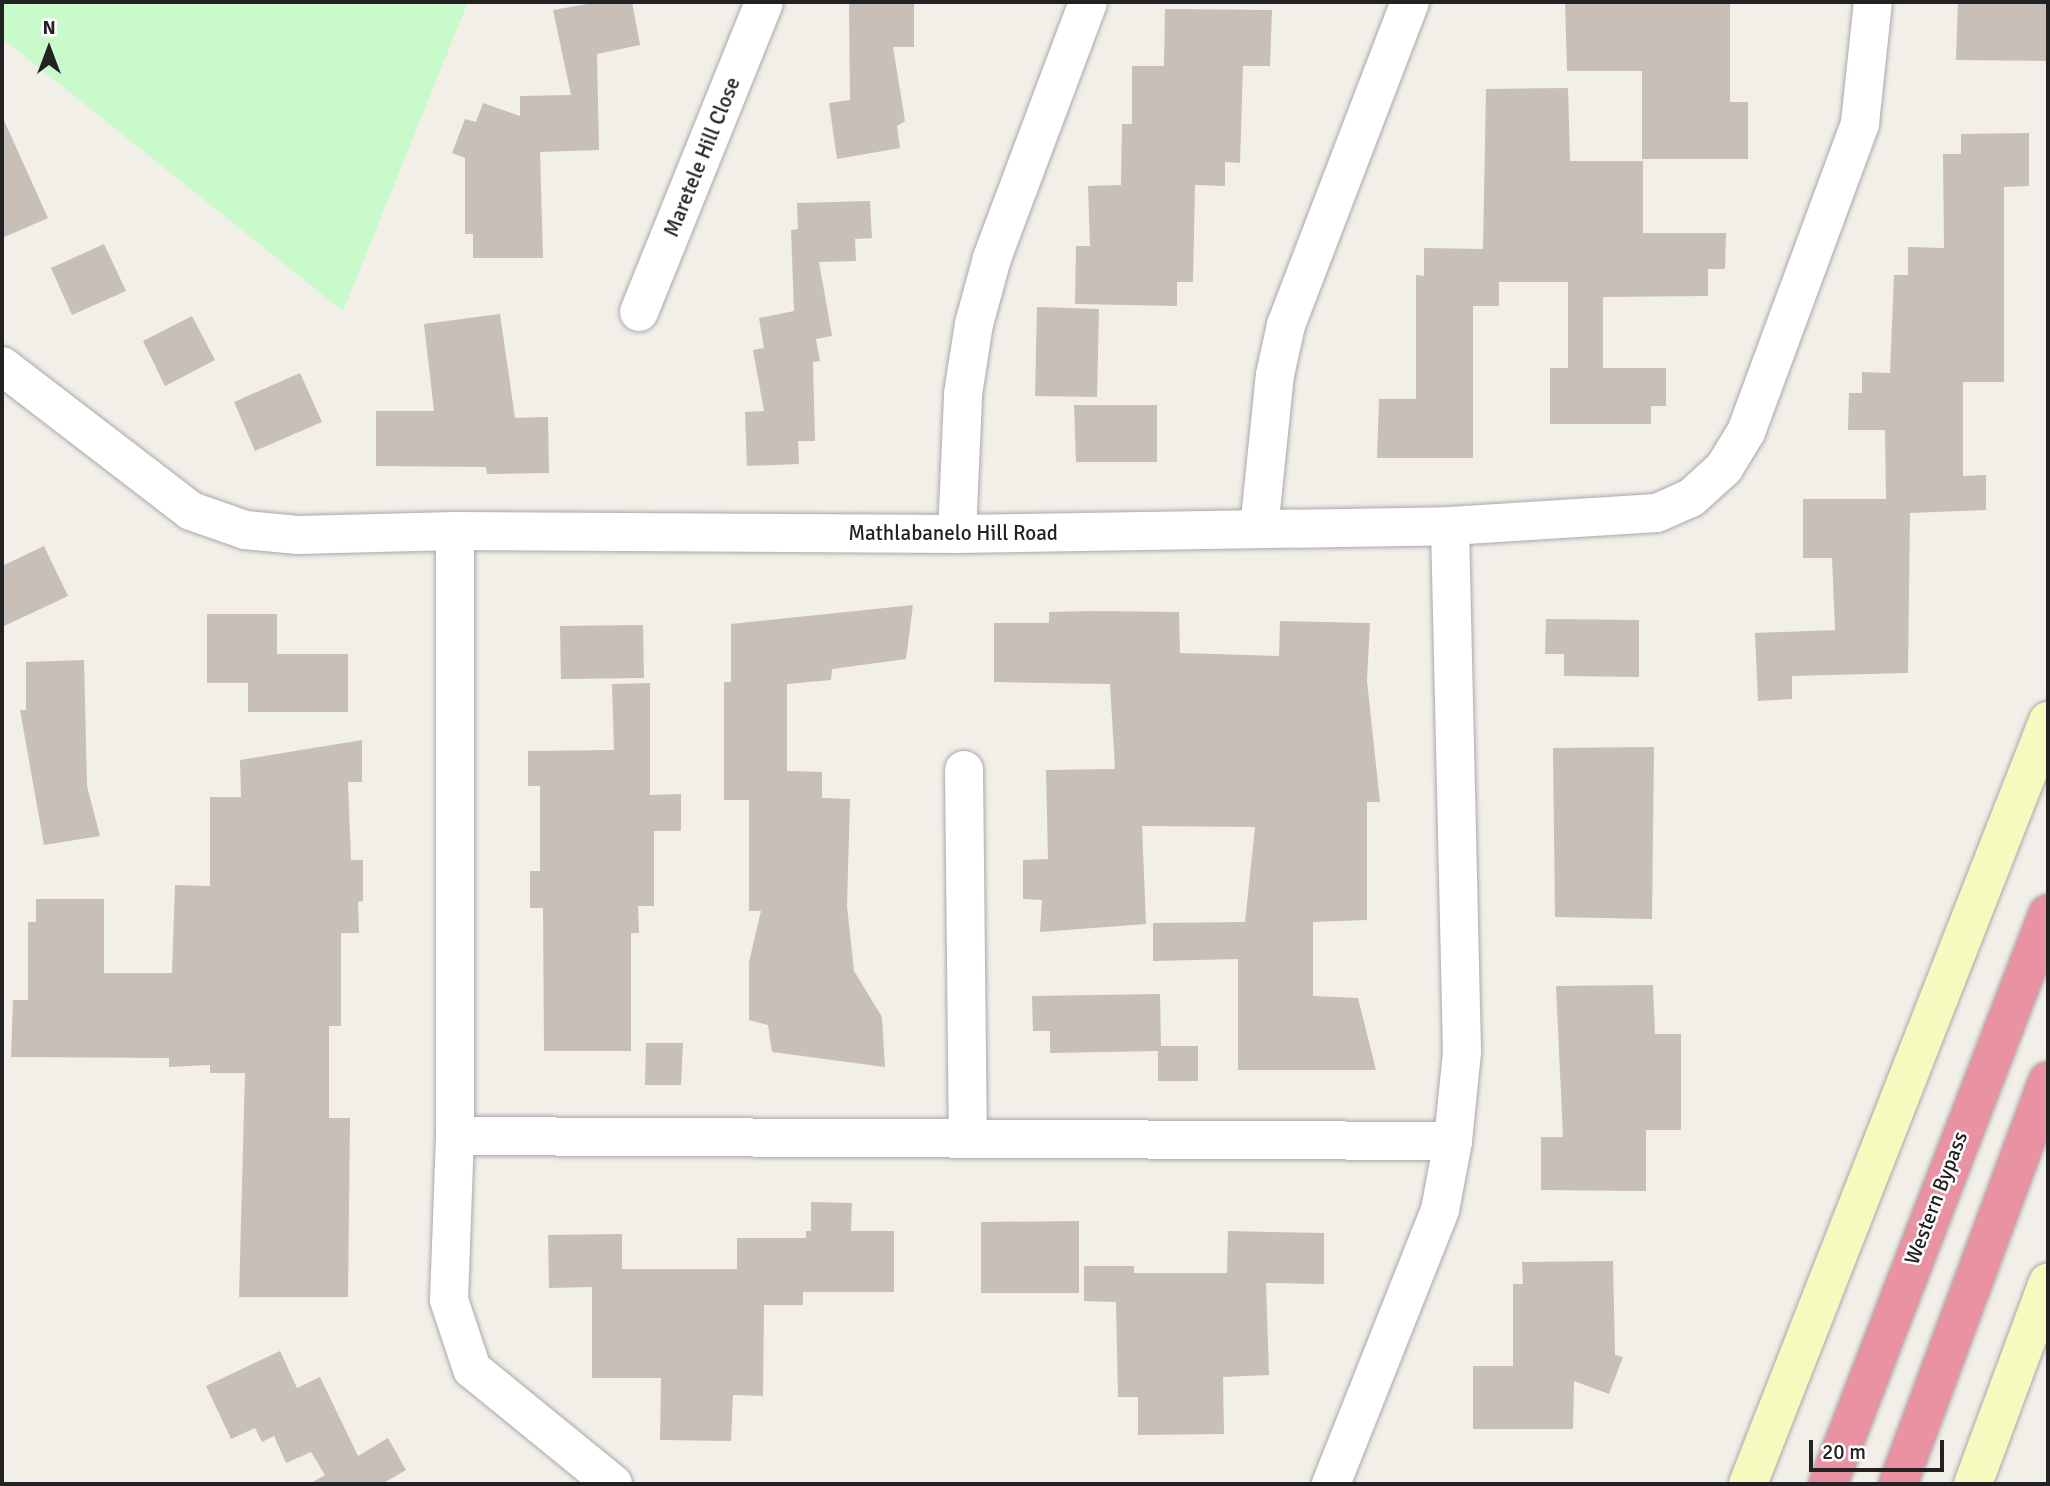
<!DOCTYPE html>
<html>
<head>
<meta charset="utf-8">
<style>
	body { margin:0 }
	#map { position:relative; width:2050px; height:1486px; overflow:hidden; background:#f2efe9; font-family:Signika,sans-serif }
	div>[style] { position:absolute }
	.park>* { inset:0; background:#c8facc }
	.building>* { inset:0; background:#c7bfb8 }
	.roads { filter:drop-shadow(0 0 2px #a9a9a9) drop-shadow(0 0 2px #a9a9a9) }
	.street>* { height:38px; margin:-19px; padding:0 19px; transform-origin:19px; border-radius:19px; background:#fff }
	.secondary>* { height:38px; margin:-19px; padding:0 19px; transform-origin:19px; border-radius:19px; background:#f7fabf }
	.highway>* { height:38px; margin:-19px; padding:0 19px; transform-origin:19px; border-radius:19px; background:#e892a2 }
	span { translate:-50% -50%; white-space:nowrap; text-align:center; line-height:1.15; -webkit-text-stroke:5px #fff; paint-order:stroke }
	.street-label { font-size:21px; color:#222 }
	.frame { position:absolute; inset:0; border:4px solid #222; pointer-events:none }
	.north { position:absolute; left:14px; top:14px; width:70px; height:70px; -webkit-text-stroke:5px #fff; paint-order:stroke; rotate:0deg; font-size:19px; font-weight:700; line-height:28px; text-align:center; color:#222 }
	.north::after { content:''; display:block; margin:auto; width:24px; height:32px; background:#222; clip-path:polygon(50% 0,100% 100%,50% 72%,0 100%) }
	.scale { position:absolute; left:1809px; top:1440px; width:135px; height:32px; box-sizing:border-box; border:4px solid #222; border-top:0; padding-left:9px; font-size:21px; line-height:24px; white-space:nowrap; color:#222; -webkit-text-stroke:5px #fff; paint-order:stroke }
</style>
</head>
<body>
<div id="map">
	<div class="park">
		<div style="clip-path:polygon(2px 2px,468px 2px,343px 311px,2px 38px)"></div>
	</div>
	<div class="building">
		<div style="clip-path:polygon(599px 2px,632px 2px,640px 45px,597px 54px,599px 150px,540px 152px,543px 258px,473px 258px,473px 234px,465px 234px,465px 158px,452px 153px,465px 119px,476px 122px,483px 103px,520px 116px,520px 96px,571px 95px,553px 10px)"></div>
		<div style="clip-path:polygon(849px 2px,914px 2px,914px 47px,893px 47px,905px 121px,897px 126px,900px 148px,837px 159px,829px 103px,850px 100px)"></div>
		<div style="clip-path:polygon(1565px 2px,1730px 2px,1730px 102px,1748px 102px,1748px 159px,1642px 159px,1642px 71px,1567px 71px)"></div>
		<div style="clip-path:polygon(1958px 2px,2048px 2px,2048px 61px,1956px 60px)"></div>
		<div style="clip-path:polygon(1165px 9px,1272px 10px,1270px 66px,1243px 66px,1240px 163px,1225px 162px,1225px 186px,1195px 185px,1193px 282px,1177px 282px,1177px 306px,1075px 304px,1076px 246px,1090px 246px,1088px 186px,1121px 185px,1122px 124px,1132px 124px,1132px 66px,1164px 66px)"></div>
		<div style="clip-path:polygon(1568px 88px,1570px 161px,1643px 161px,1643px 233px,1726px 233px,1725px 269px,1708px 269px,1708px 296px,1603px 297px,1603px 368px,1666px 368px,1666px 406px,1651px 406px,1651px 424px,1550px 424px,1550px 368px,1568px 368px,1568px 282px,1499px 282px,1499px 306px,1473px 306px,1473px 458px,1377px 458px,1379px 399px,1416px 399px,1416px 275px,1424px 276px,1424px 248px,1483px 249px,1486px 89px)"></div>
		<div style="clip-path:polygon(2px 116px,48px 218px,2px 238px)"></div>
		<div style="clip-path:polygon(2029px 133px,2029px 186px,2004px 187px,2004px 382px,1963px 382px,1963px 476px,1986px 475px,1986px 510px,1910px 513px,1908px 673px,1792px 676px,1792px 699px,1758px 701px,1755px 633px,1835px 630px,1832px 558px,1803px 558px,1803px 499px,1886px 499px,1885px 430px,1848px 430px,1849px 393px,1862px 393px,1862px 372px,1890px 373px,1894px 275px,1908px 275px,1908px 247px,1944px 248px,1943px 154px,1961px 154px,1961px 134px)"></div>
		<div style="clip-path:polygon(870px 201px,872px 238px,855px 239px,856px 261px,819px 262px,832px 336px,816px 339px,820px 361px,813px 362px,815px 441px,798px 441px,799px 464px,747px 466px,745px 412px,764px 411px,753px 350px,764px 348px,759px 318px,794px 311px,791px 230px,798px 229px,797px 203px)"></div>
		<div style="clip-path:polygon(104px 244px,126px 291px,72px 315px,51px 268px)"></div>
		<div style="clip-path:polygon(1037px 307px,1099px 309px,1097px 397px,1035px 396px)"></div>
		<div style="clip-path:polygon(500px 314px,515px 418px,548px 417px,549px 473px,487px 474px,486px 467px,376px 466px,376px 411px,434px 411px,424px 324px)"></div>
		<div style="clip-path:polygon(192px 316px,215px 360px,165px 386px,143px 341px)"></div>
		<div style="clip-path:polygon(300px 373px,322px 422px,255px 451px,234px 402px)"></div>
		<div style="clip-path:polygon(1074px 405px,1157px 405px,1157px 462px,1076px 462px)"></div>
		<div style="clip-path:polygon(44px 546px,68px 596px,2px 627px,2px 566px)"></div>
		<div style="clip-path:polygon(913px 605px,906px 659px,832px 669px,831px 680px,787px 684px,787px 771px,822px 772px,822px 798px,850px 799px,847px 906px,854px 971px,882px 1017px,885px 1067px,772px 1052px,768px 1025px,749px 1020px,749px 962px,761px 911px,749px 911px,749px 800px,724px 800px,724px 682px,731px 682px,731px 624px)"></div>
		<div style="clip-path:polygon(1092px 611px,1179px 612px,1180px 653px,1279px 656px,1280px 621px,1370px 623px,1367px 681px,1380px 802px,1367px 802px,1367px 920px,1313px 922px,1313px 996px,1358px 998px,1376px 1070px,1238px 1070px,1238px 959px,1153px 961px,1153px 923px,1245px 922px,1255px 827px,1142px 826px,1146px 924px,1040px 932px,1042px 900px,1023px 899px,1023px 860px,1048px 859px,1046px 770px,1115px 769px,1110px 684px,994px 682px,994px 623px,1049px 623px,1049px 612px)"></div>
		<div style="clip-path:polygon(207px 614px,277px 614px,277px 654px,348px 654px,348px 712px,248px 712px,248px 683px,207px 683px)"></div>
		<div style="clip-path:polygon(1546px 619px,1639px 620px,1639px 677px,1564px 676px,1564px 654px,1545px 654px)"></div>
		<div style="clip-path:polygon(643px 625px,644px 678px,561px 679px,560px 626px)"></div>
		<div style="clip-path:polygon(84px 660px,87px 786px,100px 836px,44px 845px,20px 710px,26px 710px,26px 662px)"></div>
		<div style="clip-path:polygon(650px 683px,650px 795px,681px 794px,681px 831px,654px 831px,654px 906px,638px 906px,639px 933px,631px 933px,631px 1051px,544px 1051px,543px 908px,530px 908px,530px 871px,540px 871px,540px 786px,528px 786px,528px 751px,614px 750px,612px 684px)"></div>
		<div style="clip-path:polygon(362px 740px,362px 782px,348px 782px,351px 860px,363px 860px,363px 901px,358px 902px,359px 933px,341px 933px,341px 1026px,329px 1026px,329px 1118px,350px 1118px,348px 1297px,239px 1297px,245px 1073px,210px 1073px,210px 1065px,169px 1067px,169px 1058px,11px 1057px,13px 1000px,28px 1000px,28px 922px,36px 922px,36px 899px,104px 899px,104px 973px,172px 973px,175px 885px,210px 886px,210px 797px,241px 797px,240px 760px)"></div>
		<div style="clip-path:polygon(1654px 747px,1652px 919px,1555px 917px,1553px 748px)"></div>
		<div style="clip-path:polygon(1653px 985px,1655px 1034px,1681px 1034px,1681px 1130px,1646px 1130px,1646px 1191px,1541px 1190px,1541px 1137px,1563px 1137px,1556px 986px)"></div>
		<div style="clip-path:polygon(1160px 994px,1161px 1046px,1198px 1046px,1198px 1081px,1158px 1081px,1158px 1051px,1050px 1053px,1050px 1031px,1033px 1031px,1032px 996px)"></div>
		<div style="clip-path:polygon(646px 1043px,683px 1043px,681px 1085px,645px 1085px)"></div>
		<div style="clip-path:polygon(811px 1202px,852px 1203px,851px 1231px,894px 1231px,894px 1292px,803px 1292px,803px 1305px,764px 1305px,763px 1396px,733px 1395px,731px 1441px,660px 1440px,661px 1378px,592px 1378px,592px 1287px,549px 1288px,548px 1235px,622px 1234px,622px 1269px,737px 1269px,737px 1238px,806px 1238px,806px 1231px,811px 1231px)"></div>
		<div style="clip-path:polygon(1079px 1221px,1079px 1293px,981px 1293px,981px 1222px)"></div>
		<div style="clip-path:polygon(1228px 1231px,1324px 1233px,1324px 1284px,1266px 1283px,1269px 1375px,1223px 1377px,1224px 1434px,1138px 1435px,1138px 1397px,1118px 1397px,1116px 1302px,1084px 1301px,1084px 1266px,1134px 1266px,1134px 1273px,1227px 1273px)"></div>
		<div style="clip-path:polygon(1613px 1261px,1615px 1355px,1623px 1357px,1609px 1394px,1574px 1381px,1573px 1429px,1473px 1429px,1473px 1366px,1513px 1366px,1513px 1284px,1523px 1284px,1522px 1262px)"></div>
		<div style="clip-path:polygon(280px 1351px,297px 1388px,320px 1377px,358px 1456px,388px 1438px,406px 1470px,382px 1484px,309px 1484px,325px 1475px,311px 1452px,286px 1463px,274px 1436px,262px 1442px,255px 1428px,231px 1439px,206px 1386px)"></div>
	</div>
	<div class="roads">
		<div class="street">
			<div style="left:639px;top:312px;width:334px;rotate:-68deg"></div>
			<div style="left:2px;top:366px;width:238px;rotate:37.5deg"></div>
			<div style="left:191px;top:511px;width:57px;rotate:19.4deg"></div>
			<div style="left:245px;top:530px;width:53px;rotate:5.4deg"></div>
			<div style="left:298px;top:535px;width:157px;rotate:-1.5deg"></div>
			<div style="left:455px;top:531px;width:502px;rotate:0.34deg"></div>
			<div style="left:957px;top:534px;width:493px;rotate:-0.9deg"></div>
			<div style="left:1450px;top:526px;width:207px;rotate:-3.6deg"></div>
			<div style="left:1657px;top:513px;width:37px;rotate:-24deg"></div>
			<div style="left:1691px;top:498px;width:45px;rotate:-42.3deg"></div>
			<div style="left:1724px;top:468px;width:42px;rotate:-58.6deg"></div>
			<div style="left:1746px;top:432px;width:329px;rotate:-69.7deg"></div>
			<div style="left:1860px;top:123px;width:122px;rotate:-83.9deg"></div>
			<div style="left:1259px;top:529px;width:155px;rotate:-84.1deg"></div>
			<div style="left:1275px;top:375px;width:51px;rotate:-77.6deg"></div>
			<div style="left:1286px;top:325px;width:346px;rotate:-69deg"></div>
			<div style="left:455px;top:531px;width:605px;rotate:90deg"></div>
			<div style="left:455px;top:1136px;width:164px;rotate:92.1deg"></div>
			<div style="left:449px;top:1300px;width:73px;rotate:71.6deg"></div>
			<div style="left:472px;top:1369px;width:182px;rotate:39.2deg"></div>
			<div style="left:957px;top:534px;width:140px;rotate:-87.5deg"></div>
			<div style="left:963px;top:394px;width:71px;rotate:-81.1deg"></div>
			<div style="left:974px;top:324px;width:68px;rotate:-74.7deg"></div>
			<div style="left:992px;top:258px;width:273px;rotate:-69.4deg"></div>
			<div style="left:964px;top:770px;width:368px;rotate:89.4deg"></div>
			<div style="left:455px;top:1136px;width:998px;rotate:0.29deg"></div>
			<div style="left:1331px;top:1484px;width:295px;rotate:-68.3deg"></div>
			<div style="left:1440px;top:1210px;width:70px;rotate:-79.3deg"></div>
			<div style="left:1453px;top:1141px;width:89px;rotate:-84.2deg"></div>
			<div style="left:1462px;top:1052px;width:526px;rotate:-91.31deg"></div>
		</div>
		<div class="secondary">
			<div style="left:1748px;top:1484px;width:820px;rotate:-68.54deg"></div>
			<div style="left:1973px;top:1484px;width:215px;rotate:-69.6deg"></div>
		</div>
		<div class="highway">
			<div style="left:1828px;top:1484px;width:611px;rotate:-68.9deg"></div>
			<div style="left:1898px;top:1484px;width:430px;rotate:-69.6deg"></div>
		</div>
	</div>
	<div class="street-label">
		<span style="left:702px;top:157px;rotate:-68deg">Maretele Hill Close</span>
		<span style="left:953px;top:533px">Mathlabanelo Hill Road</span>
		<span style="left:1936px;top:1198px;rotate:-69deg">Western Bypass</span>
	</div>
	<div class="frame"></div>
	<div class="north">N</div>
	<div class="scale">20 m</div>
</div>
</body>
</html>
